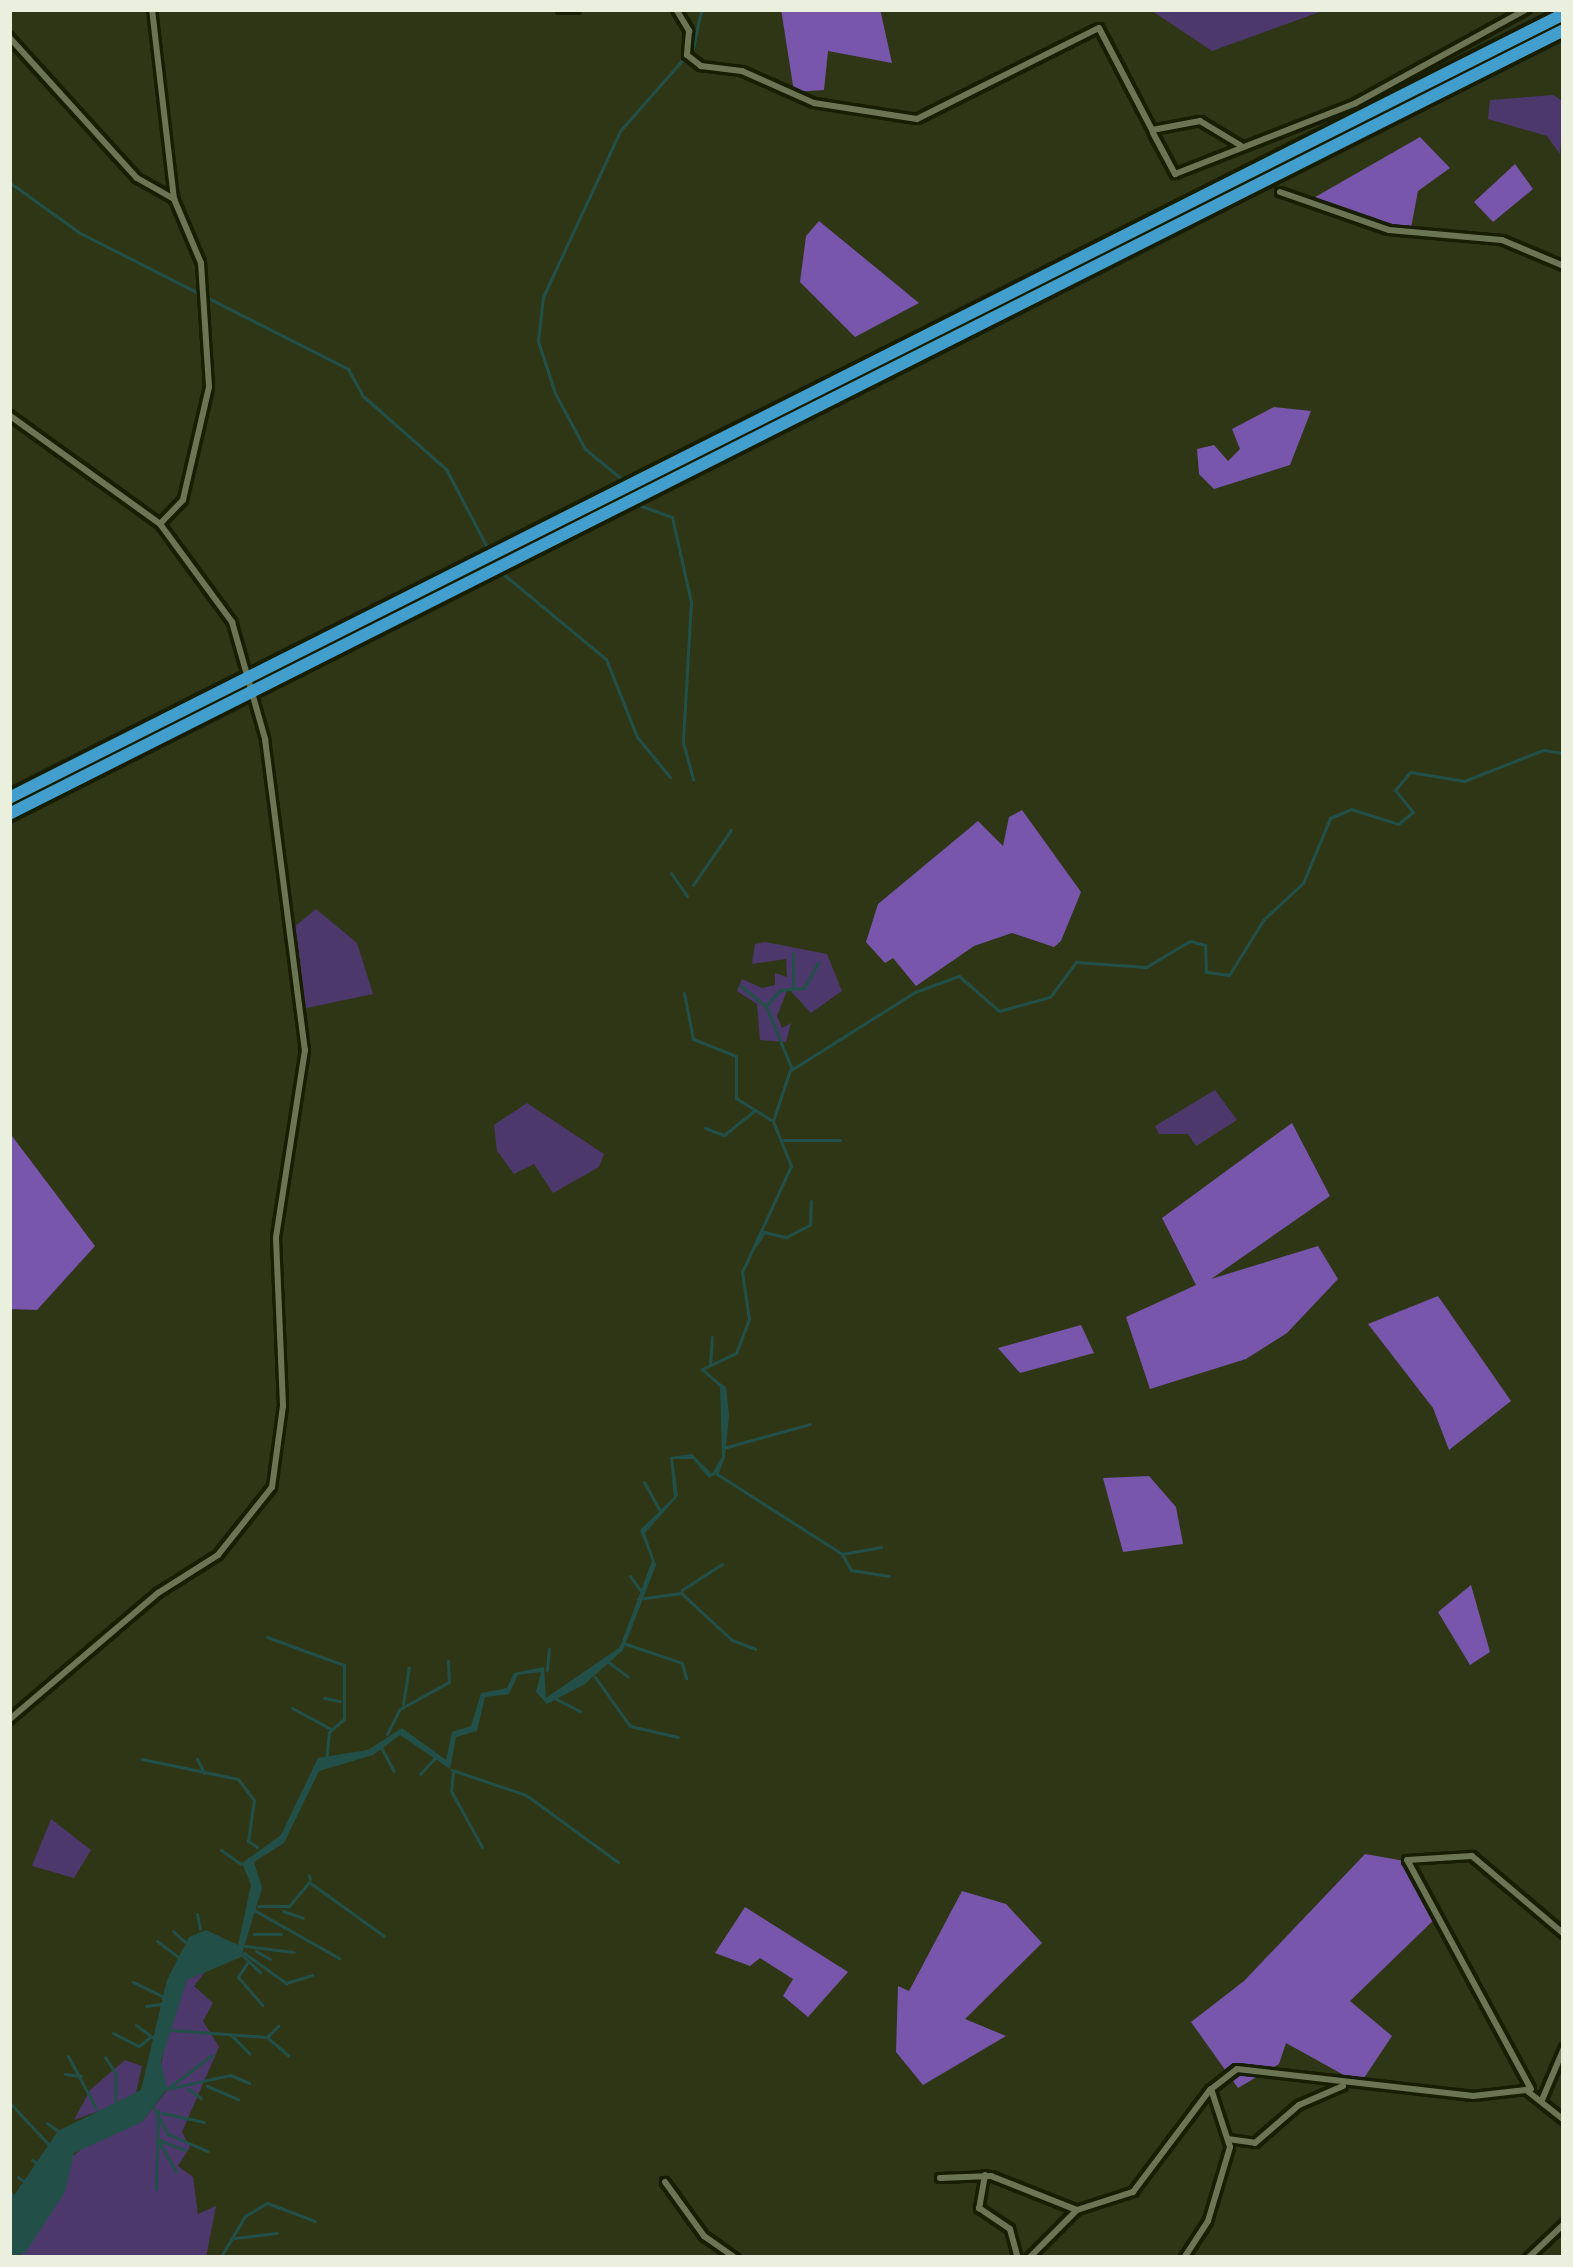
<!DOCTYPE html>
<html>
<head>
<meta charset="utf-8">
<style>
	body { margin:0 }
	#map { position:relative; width:1573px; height:2267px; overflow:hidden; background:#2f3616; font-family:"Source Sans 3",sans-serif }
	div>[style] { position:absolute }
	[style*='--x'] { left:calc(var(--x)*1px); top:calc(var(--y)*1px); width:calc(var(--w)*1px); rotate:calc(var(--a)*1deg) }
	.green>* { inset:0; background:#4c386b }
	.forest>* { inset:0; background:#7756ab }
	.water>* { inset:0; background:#225048 }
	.stream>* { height:3px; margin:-1.5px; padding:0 1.5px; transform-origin:1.5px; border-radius:1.5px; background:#225048 }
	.roads { filter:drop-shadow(3px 0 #171d00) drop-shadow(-3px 0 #171d00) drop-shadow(0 3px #171d00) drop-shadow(0 -3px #171d00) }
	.minor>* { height:6px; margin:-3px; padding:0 3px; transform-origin:3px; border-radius:3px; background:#6c7553 }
	.trunk>* { height:12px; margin:-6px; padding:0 6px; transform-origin:6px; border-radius:6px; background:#429ecc }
	span { translate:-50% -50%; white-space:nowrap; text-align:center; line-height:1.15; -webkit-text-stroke:9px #252c0c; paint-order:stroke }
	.frame { position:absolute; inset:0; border:12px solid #eaf0dd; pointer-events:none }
</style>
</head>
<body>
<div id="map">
	<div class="green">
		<div style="clip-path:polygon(1149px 9px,1328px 9px,1212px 51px)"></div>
		<div style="clip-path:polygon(1553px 95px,1564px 102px,1560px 154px,1547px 136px,1488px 119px,1490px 100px)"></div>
		<div style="clip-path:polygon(316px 909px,357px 943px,373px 994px,302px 1009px,294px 927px)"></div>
		<div style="clip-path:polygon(765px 942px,827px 954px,842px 991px,811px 1013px,788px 988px,777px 1016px,782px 1028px,791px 1023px,786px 1042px,760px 1040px,757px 1004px,737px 991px,742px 979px,762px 988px,775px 985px,775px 973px,787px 977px,786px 959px,752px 964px,755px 944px)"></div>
		<div style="clip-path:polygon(1215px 1090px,1237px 1120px,1196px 1146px,1188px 1134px,1159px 1134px,1155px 1126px)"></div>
		<div style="clip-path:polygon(527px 1103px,604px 1154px,599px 1167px,553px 1193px,534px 1164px,514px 1174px,497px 1151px,494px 1125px)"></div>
		<div style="clip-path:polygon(51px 1819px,91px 1850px,74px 1878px,32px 1866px)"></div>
		<div style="clip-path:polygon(208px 1968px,194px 1986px,213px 2003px,203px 2021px,219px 2047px,182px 2132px,190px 2147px,178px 2166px,193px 2177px,198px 2214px,216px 2206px,206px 2258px,18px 2258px,54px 2207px,66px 2162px,99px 2134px,142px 2122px,167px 2090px,160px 2070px,170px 2020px,187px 1980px)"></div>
		<div style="clip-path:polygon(125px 2060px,142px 2066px,135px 2098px,74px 2120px,90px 2090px)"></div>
	</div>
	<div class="forest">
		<div style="clip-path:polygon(781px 9px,880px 9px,892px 63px,828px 51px,824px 90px,794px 92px)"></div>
		<div style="clip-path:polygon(1420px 137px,1450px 168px,1418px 191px,1410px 233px,1310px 200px)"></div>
		<div style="clip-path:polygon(1515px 164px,1533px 189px,1493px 222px,1474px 202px)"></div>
		<div style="clip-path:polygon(819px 221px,919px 303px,855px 337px,800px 282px,806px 236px)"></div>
		<div style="clip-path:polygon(1274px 407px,1311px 411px,1290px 465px,1214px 489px,1199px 474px,1197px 449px,1214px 445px,1228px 461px,1240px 449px,1232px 429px)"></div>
		<div style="clip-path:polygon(1022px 810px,1081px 892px,1061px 941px,1054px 947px,1012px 933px,974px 946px,916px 986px,893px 958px,885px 963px,866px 942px,878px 904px,978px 821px,1003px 846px,1009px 817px)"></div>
		<div style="clip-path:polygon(1292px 1123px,1330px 1196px,1211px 1279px,1318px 1246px,1338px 1279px,1287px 1333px,1246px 1359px,1150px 1389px,1126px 1317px,1196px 1285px,1162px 1218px)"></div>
		<div style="clip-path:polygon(9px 1132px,95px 1246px,37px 1310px,9px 1309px)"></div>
		<div style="clip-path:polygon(1438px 1296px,1511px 1401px,1449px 1450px,1433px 1408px,1368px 1324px)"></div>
		<div style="clip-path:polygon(1081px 1325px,1094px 1353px,1020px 1373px,998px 1348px)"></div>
		<div style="clip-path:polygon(1149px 1476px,1176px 1507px,1183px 1544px,1123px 1552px,1103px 1478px)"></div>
		<div style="clip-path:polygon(1471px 1585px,1490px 1652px,1470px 1665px,1438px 1612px)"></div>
		<div style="clip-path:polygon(1365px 1854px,1405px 1861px,1441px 1913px,1350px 2001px,1392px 2036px,1360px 2084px,1286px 2043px,1279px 2064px,1238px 2088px,1191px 2022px,1244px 1981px)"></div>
		<div style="clip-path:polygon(962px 1891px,1006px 1904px,1042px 1943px,965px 2019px,1006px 2036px,923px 2085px,896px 2052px,898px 1986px,909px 1991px)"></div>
		<div style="clip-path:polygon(745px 1907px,848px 1972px,808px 2017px,783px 1996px,793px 1979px,760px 1958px,750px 1966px,715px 1953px)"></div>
	</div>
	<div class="water">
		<div style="clip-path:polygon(720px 1383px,726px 1387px,729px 1415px,725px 1457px,719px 1473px,709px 1478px,693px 1459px,673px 1459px,678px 1496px,645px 1533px,656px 1565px,623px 1650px,585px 1684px,547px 1704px,536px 1692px,541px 1672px,518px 1675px,509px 1694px,485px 1697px,477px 1731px,456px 1737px,450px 1769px,400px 1735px,373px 1755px,319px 1771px,284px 1843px,254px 1862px,262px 1888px,241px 1957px,187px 1980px,161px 2061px,167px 2089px,142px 2122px,74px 2153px,65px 2192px,26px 2252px,9px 2258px,9px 2203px,58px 2131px,141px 2090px,167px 1980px,189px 1937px,206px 1930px,238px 1945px,251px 1885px,242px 1863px,281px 1835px,318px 1758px,368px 1750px,402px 1728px,446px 1760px,452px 1732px,471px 1726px,481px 1693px,507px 1688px,514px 1673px,544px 1667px,546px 1698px,620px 1647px,652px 1561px,640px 1530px,674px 1497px,670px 1457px,692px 1454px,712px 1474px,722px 1457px)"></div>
	</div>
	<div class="stream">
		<div style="--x:9;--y:182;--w:87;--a:35.7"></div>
		<div style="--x:80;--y:233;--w:301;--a:26.9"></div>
		<div style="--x:348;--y:369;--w:31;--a:61"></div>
		<div style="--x:363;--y:396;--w:111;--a:41.3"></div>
		<div style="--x:446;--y:469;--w:90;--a:62.3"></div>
		<div style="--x:623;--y:480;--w:49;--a:-140.8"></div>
		<div style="--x:585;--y:449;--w:64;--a:-118.2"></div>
		<div style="--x:555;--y:393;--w:55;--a:-108.1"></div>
		<div style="--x:538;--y:341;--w:44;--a:-83.5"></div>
		<div style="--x:543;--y:297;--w:183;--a:-65.1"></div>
		<div style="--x:620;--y:131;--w:111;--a:-48.7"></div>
		<div style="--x:693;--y:48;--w:40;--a:-78"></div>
		<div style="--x:636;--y:504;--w:38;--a:20"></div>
		<div style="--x:672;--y:517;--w:87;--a:77.4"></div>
		<div style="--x:691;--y:602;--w:140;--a:93.3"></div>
		<div style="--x:683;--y:742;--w:39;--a:75"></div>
		<div style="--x:502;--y:573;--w:135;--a:39.6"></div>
		<div style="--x:606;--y:659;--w:84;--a:68.3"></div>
		<div style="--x:637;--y:737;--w:52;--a:50.5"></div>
		<div style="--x:671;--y:873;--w:28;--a:55"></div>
		<div style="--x:693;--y:885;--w:67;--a:-55.4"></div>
		<div style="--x:793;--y:953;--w:35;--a:90"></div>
		<div style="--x:741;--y:986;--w:32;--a:39"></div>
		<div style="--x:684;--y:993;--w:47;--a:78.9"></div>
		<div style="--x:693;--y:1039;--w:46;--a:21.6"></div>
		<div style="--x:736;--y:1056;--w:42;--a:90"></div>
		<div style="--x:736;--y:1098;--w:41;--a:32.2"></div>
		<div style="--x:791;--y:1070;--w:146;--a:-32.2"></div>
		<div style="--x:915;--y:992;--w:47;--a:-20"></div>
		<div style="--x:959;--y:976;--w:53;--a:41.2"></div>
		<div style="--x:999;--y:1011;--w:53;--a:-15.4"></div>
		<div style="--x:1050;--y:997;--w:44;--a:-53.4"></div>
		<div style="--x:1076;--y:962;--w:70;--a:4.1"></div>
		<div style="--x:1146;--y:967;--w:51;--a:-30.6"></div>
		<div style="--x:1190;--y:941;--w:16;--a:15"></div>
		<div style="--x:1205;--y:945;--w:27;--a:88"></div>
		<div style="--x:1206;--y:972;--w:23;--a:7"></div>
		<div style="--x:1229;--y:975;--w:66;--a:-58"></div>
		<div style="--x:1264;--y:919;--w:53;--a:-42.7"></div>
		<div style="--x:1303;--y:883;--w:70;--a:-67.4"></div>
		<div style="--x:1330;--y:818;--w:23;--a:-23"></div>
		<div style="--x:1351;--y:809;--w:49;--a:17.7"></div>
		<div style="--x:1398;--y:824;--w:19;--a:-39"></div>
		<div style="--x:1413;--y:812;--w:28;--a:-129"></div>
		<div style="--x:1395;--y:790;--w:23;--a:-50"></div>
		<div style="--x:1410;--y:772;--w:55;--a:9.5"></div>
		<div style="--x:1464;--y:781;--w:85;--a:-21.4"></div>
		<div style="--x:1543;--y:750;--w:21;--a:8"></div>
		<div style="--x:705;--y:1128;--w:20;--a:20"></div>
		<div style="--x:724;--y:1135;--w:38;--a:-39"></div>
		<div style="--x:783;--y:1140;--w:57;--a:0"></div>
		<div style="--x:753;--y:1249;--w:20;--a:-57"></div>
		<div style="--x:764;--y:1232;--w:23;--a:13"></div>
		<div style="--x:786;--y:1237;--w:27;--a:-27"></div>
		<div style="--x:810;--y:1225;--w:24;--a:-88"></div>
		<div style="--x:710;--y:1365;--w:28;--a:-86"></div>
		<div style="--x:721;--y:1386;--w:25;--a:-138"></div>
		<div style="--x:702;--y:1369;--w:38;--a:-25"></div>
		<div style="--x:736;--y:1353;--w:36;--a:-69"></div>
		<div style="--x:749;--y:1319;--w:48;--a:-98.5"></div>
		<div style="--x:742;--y:1272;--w:117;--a:-65.2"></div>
		<div style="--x:791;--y:1166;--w:48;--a:-111.8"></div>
		<div style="--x:773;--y:1121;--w:57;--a:-71.6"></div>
		<div style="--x:791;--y:1067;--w:66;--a:-112.3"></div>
		<div style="--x:766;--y:1006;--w:21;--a:-49"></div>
		<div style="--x:780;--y:990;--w:24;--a:-5"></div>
		<div style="--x:804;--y:988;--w:29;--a:-61"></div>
		<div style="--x:723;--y:1448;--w:90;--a:-15.4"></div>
		<div style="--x:717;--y:1474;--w:148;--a:32.6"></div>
		<div style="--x:842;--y:1554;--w:40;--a:-10"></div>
		<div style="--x:644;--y:1482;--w:31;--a:61"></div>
		<div style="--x:842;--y:1554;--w:18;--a:61"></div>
		<div style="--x:851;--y:1570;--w:38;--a:9"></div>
		<div style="--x:630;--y:1576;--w:19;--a:54"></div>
		<div style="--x:682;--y:1590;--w:48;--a:-33"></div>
		<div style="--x:638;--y:1599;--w:43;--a:-7.9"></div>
		<div style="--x:681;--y:1593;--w:69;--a:42.7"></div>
		<div style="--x:732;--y:1640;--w:25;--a:21"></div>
		<div style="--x:267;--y:1637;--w:82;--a:20"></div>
		<div style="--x:344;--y:1665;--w:54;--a:90"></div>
		<div style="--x:344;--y:1719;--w:20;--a:139"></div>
		<div style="--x:329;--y:1732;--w:27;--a:96"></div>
		<div style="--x:623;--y:1643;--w:62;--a:18.7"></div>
		<div style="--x:682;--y:1663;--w:16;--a:75"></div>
		<div style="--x:607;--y:1661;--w:26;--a:37"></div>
		<div style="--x:547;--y:1670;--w:21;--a:-85"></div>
		<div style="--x:595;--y:1677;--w:60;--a:54.5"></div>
		<div style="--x:630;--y:1726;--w:49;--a:12.9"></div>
		<div style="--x:324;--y:1698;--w:16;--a:11"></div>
		<div style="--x:556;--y:1699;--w:27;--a:27"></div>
		<div style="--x:403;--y:1704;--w:37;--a:-81"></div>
		<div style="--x:292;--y:1708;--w:44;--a:28.3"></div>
		<div style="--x:387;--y:1734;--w:28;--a:-63"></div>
		<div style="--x:400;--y:1709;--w:56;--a:-28.9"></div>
		<div style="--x:449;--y:1682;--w:21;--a:-93"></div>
		<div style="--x:381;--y:1747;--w:27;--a:62"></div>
		<div style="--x:142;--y:1759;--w:98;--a:11.8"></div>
		<div style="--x:238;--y:1779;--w:26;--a:53"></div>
		<div style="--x:254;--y:1800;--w:41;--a:98.3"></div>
		<div style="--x:248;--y:1841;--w:11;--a:34"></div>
		<div style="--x:197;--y:1759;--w:16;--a:63"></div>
		<div style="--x:452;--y:1770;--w:78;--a:18.7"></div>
		<div style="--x:526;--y:1795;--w:114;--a:36.1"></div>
		<div style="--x:453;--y:1773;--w:18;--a:96"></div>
		<div style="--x:451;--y:1791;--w:64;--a:61"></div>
		<div style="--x:420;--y:1774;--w:22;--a:-47"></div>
		<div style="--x:221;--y:1850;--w:24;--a:35"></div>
		<div style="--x:309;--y:1875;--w:4;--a:76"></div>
		<div style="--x:258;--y:1906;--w:31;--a:0"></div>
		<div style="--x:289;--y:1906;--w:31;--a:-50"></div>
		<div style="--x:309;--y:1882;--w:92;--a:35.8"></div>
		<div style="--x:254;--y:1910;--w:98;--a:29.5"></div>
		<div style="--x:283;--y:1911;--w:21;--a:19"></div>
		<div style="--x:197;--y:1914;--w:15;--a:79"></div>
		<div style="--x:173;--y:1931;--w:16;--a:43"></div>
		<div style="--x:254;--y:1934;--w:27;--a:0"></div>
		<div style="--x:157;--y:1941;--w:26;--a:37"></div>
		<div style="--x:245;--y:1946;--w:49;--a:7"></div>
		<div style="--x:256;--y:1951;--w:16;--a:30"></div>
		<div style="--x:240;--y:1953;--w:28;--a:44"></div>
		<div style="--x:244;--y:1953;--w:52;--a:35.5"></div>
		<div style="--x:286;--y:1983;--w:27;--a:-17"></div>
		<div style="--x:247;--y:1963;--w:17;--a:123"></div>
		<div style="--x:238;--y:1977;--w:37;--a:49"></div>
		<div style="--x:133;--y:1982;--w:37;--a:26"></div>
		<div style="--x:146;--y:2006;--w:15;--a:-8"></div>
		<div style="--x:136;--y:2025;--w:26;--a:37"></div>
		<div style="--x:172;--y:2030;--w:95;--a:4.2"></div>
		<div style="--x:267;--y:2037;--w:28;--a:41"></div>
		<div style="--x:113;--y:2033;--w:29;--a:27"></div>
		<div style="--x:139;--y:2046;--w:14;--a:-39"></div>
		<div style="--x:230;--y:2034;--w:27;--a:45"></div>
		<div style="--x:267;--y:2037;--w:16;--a:-45"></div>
		<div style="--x:68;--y:2056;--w:59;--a:61.7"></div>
		<div style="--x:105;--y:2057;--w:20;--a:57"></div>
		<div style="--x:116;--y:2074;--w:26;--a:92"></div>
		<div style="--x:65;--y:2074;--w:16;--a:7"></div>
		<div style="--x:207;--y:2086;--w:34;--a:23"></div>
		<div style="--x:171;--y:2088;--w:60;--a:-12.4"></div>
		<div style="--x:230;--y:2075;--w:21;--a:23"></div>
		<div style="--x:167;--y:2089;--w:56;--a:-37.1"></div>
		<div style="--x:188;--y:2089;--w:16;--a:35"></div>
		<div style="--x:9;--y:2102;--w:59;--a:47.1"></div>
		<div style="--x:154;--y:2108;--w:30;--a:62"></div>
		<div style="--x:168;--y:2134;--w:43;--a:23.6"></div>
		<div style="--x:162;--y:2113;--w:43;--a:12.1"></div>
		<div style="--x:47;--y:2123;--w:14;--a:36"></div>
		<div style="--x:159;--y:2140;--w:28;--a:21"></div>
		<div style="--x:159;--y:2142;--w:34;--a:60"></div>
		<div style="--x:32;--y:2160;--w:6;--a:31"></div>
		<div style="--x:18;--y:2177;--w:9;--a:36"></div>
		<div style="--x:156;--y:2189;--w:78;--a:-88.5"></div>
		<div style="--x:9;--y:2190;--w:8;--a:60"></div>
		<div style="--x:235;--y:2238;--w:42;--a:-6.8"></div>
		<div style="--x:220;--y:2258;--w:49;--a:-59.2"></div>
		<div style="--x:245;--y:2216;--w:26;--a:-31"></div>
		<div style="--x:267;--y:2203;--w:51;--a:20.6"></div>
		<div style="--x:220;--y:2258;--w:38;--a:0"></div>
	</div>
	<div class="roads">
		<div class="minor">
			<div style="--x:152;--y:9;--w:191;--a:83.4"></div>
			<div style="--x:561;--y:9;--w:15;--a:0"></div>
			<div style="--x:676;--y:9;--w:26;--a:59"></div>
			<div style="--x:689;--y:31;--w:24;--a:95"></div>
			<div style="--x:687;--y:55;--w:18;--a:38"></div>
			<div style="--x:701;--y:66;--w:41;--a:7"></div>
			<div style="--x:742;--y:71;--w:79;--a:24"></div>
			<div style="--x:814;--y:103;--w:104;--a:8.8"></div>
			<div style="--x:917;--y:119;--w:203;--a:-26.6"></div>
			<div style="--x:1099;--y:28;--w:115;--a:62.5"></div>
			<div style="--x:1152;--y:130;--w:49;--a:-10.6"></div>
			<div style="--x:1200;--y:121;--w:47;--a:31"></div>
			<div style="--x:9;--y:37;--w:190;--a:47.8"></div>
			<div style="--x:137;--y:178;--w:43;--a:29.6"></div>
			<div style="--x:174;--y:199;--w:69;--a:67.1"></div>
			<div style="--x:201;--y:263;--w:124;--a:86.3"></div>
			<div style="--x:209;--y:387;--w:116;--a:103"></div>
			<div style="--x:183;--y:500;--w:33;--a:134"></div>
			<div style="--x:1153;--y:133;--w:47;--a:61.8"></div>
			<div style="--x:1175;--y:174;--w:194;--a:-21.4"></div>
			<div style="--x:1356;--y:103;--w:195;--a:-28.8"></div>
			<div style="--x:1280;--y:192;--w:115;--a:19.2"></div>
			<div style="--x:1389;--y:230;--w:113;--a:5.1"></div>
			<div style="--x:1502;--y:240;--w:67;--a:22.8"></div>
			<div style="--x:9;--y:415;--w:186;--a:35.8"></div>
			<div style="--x:160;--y:524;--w:122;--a:53.7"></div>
			<div style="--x:232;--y:622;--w:122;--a:74.2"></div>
			<div style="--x:265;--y:739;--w:314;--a:82.7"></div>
			<div style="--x:305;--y:1050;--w:190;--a:98.8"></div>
			<div style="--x:276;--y:1238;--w:168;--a:87.6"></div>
			<div style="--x:283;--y:1406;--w:82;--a:97.7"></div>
			<div style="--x:272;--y:1487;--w:87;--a:128.5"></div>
			<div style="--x:218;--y:1555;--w:71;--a:147.7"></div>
			<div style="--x:158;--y:1593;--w:196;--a:139.6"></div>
			<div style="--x:1531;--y:2089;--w:260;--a:-118.4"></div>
			<div style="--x:1407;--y:1860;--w:65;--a:-3.5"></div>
			<div style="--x:1472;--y:1856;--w:121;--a:40.3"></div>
			<div style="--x:1542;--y:2100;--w:56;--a:-67.1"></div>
			<div style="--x:1228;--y:2139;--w:27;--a:8"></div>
			<div style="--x:1255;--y:2143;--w:58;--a:-40.8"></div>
			<div style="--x:1299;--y:2105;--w:48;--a:-23.4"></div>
			<div style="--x:985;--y:2175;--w:34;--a:100"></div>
			<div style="--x:979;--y:2208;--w:37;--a:34"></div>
			<div style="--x:1010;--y:2229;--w:30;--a:75"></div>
			<div style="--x:940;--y:2178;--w:51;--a:-2.2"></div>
			<div style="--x:991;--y:2176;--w:92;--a:21.6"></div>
			<div style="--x:665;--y:2182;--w:67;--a:54.2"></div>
			<div style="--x:704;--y:2236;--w:39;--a:35"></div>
			<div style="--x:1029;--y:2258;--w:68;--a:-45"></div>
			<div style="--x:1077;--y:2210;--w:59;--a:-17.8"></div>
			<div style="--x:1133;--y:2192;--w:128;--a:-53"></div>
			<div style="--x:1210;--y:2090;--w:34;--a:-38"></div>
			<div style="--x:1237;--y:2069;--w:238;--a:6.5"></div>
			<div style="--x:1473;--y:2096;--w:53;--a:-6.5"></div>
			<div style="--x:1526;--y:2090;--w:48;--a:38.3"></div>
			<div style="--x:1184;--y:2258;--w:44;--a:-57"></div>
			<div style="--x:1208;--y:2221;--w:77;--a:-73.4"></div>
			<div style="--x:1230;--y:2147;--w:61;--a:-108.1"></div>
			<div style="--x:1528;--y:2258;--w:50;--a:-43.4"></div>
		</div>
		<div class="trunk">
			<div style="--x:9;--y:798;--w:1741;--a:-26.76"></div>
			<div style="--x:9;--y:814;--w:1741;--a:-26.76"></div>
		</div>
	</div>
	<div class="frame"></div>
</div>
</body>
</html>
